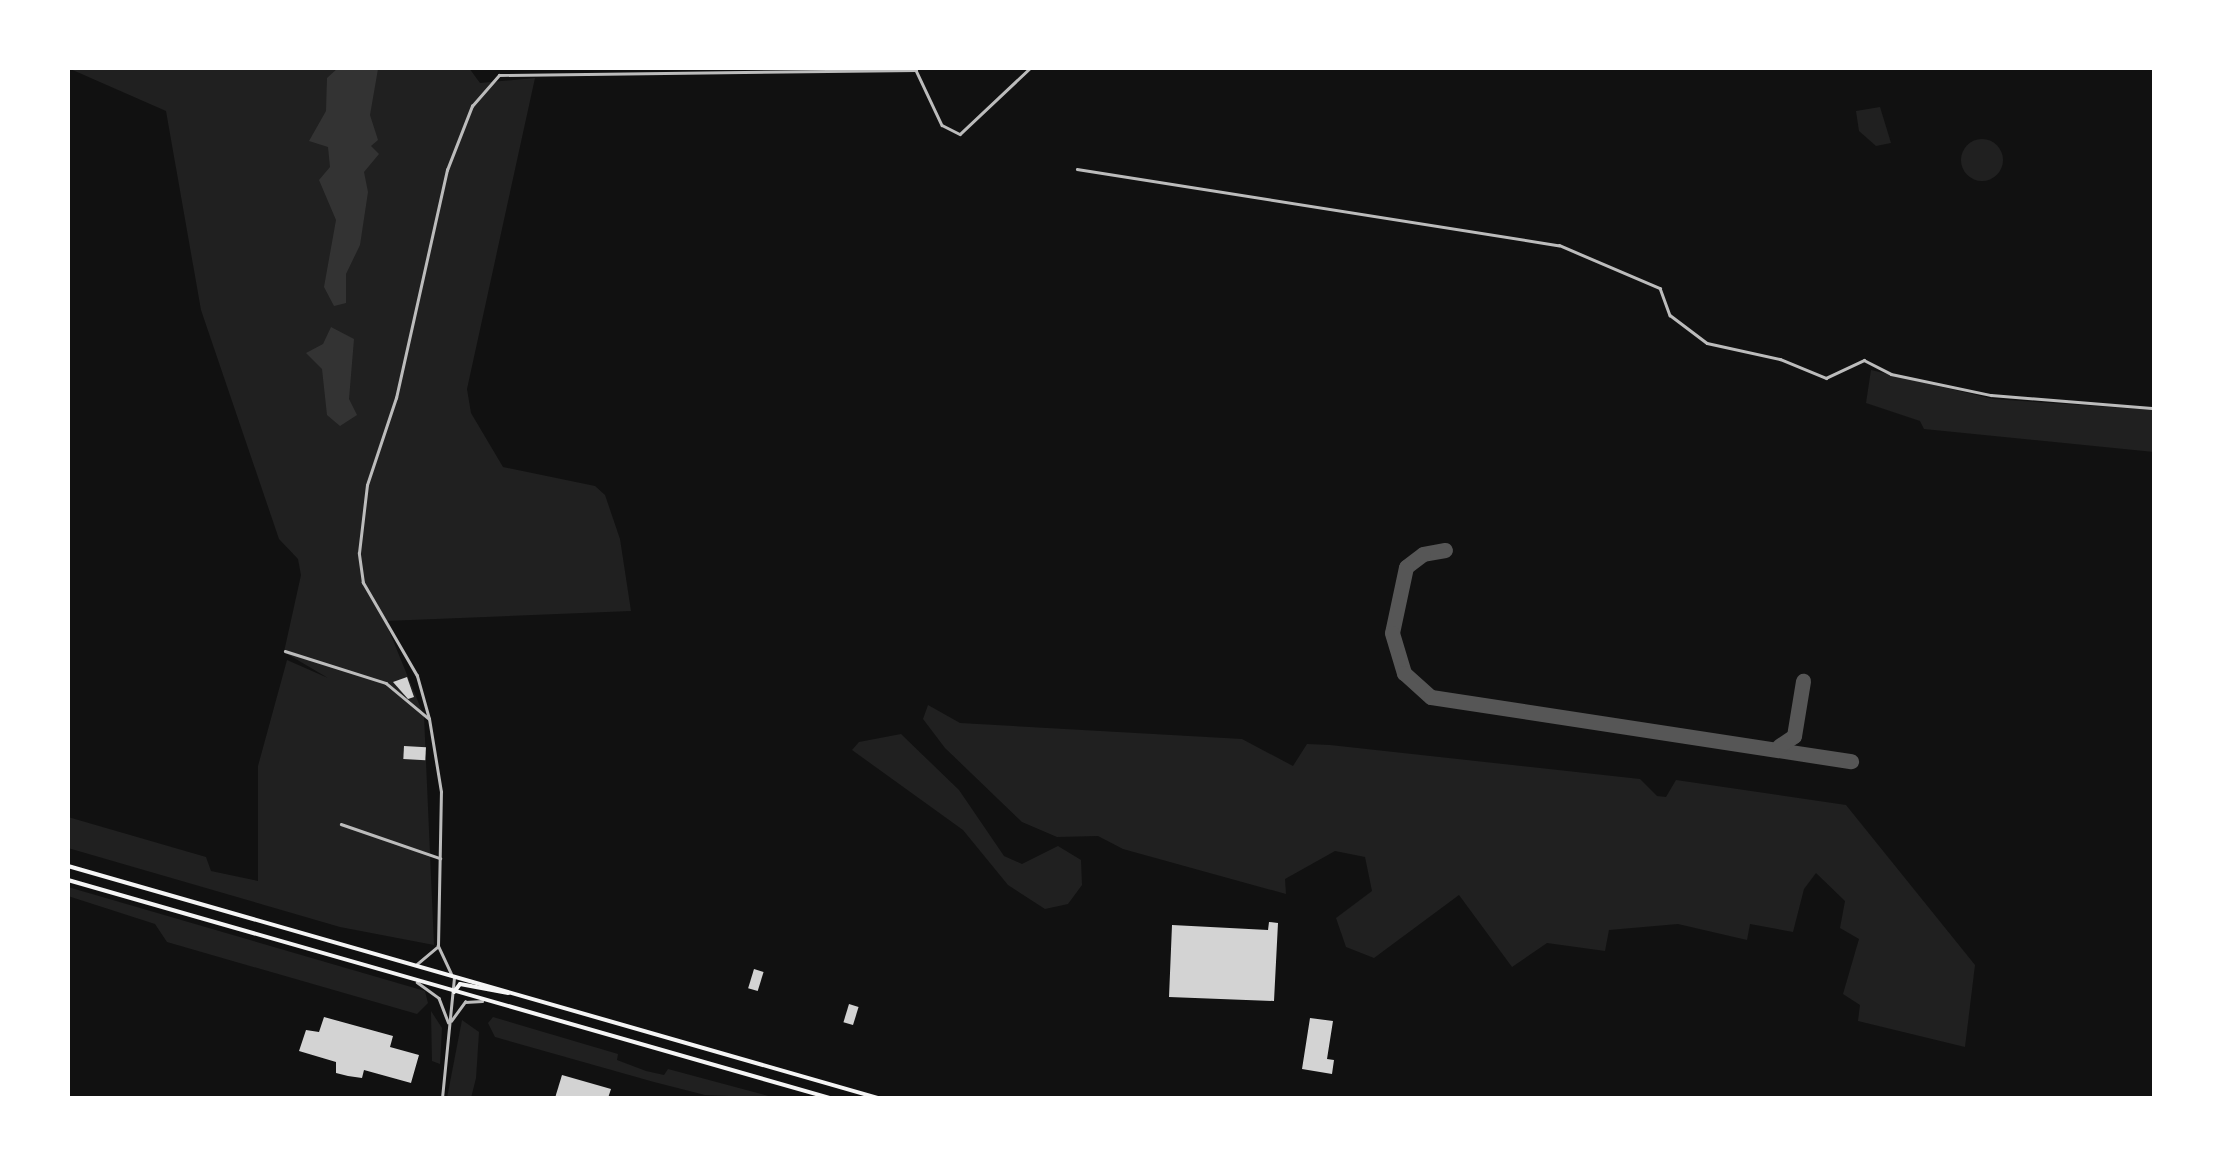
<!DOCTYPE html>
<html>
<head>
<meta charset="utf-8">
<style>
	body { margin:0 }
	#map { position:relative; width:2222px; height:1166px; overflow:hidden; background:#111; font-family:"Exo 2",sans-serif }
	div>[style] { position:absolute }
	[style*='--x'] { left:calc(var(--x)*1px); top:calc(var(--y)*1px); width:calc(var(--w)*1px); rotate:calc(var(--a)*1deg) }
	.green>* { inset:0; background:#202020 }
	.round { border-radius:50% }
	.water>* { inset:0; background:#333 }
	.taxiway>* { height:15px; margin:-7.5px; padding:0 7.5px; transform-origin:7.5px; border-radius:7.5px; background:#565656 }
	.building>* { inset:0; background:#d3d3d3; transform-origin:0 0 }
	.minor>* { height:2.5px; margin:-1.25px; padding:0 1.25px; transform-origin:1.25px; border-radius:1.25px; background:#bcbcbc }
	.tertiary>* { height:2.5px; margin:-1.25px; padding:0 1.25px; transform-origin:1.25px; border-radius:1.25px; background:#bcbcbc }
	.primary>* { height:4px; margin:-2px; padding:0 2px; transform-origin:2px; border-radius:2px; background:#f5f5f5 }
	span { translate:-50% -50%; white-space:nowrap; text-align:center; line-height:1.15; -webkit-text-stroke:10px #fff; paint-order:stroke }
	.frame { position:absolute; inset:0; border:70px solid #fff; pointer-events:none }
</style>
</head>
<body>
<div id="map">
	<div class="green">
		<div style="clip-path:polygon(68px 68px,469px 68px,480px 83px,535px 78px,467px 389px,471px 413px,503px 467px,595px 486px,605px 495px,620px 539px,631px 611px,385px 621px,424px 716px,434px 945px,340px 927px,68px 848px,68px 817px,206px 857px,211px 871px,258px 881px,258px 766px,287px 660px,328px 678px,284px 652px,301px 575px,298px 559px,279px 539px,201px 310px,166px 111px)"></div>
		<div style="clip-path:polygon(1880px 107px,1891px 143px,1876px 146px,1859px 131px,1856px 111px)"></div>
		<div class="round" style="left:1961px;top:139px;width:42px;height:42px"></div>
		<div style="clip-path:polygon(1871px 370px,1993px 399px,2154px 410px,2154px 452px,1924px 429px,1920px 421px,1866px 403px)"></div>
		<div style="clip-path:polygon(928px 705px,960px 723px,1242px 739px,1293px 766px,1307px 744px,1330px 745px,1640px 779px,1657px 796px,1666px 797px,1676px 780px,1846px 805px,1975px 965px,1965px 1047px,1858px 1021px,1860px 1005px,1843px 994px,1859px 939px,1840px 928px,1845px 901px,1816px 873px,1804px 889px,1793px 932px,1750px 924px,1747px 940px,1678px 924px,1609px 930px,1605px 951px,1547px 943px,1512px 967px,1459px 895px,1374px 958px,1346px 947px,1336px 918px,1372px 891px,1365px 857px,1335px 851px,1285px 879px,1286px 894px,1123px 849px,1098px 836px,1057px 837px,1022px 822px,945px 748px,923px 719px)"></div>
		<div style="clip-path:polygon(901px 734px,959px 790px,1004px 856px,1022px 864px,1058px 846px,1081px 860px,1082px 885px,1068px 904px,1045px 909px,1008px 885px,963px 830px,852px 750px,859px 742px)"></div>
		<div style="clip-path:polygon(68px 887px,425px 991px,428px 1003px,417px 1014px,167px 942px,155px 924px,68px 896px)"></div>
		<div style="clip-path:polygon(431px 1011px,442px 1028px,440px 1064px,432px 1061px)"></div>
		<div style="clip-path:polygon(493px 1017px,618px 1054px,617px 1060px,646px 1071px,664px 1075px,668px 1069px,776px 1098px,705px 1095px,654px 1082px,495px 1037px,488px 1023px)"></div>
		<div style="clip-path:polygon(462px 1020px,479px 1032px,476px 1078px,471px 1098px,447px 1098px)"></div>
	</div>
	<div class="water">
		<div style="clip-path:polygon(338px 68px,378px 69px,370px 115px,378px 140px,371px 146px,379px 154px,364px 172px,368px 192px,360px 245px,346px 274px,346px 303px,334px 306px,324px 287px,336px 220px,319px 180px,330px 167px,328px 147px,309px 141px,326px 111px,327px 78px)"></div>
		<div style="clip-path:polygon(331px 327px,354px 339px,349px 399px,357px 415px,340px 426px,327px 415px,322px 369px,306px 353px,323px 344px)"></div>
	</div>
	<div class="taxiway">
		<div style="--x:1445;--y:550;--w:22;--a:170"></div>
		<div style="--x:1423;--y:554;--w:21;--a:143"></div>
		<div style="--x:1406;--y:567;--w:67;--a:102"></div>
		<div style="--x:1392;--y:633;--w:42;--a:73.3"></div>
		<div style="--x:1404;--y:673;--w:36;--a:42"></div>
		<div style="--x:1431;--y:697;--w:425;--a:8.7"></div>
		<div style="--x:1779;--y:746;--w:18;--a:-34"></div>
		<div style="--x:1794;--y:736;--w:56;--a:-80.7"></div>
	</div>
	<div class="building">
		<div style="clip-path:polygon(407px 677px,414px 697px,408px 699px,393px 682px)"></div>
		<div style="left:404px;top:746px;width:22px;height:13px;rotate:3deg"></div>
		<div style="clip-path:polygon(1269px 922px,1278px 923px,1274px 1001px,1169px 997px,1172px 925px,1268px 930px)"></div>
		<div style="left:754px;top:969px;width:10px;height:20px;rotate:17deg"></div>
		<div style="left:849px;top:1004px;width:10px;height:19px;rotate:17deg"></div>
		<div style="clip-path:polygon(324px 1017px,393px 1036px,390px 1047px,419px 1055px,411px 1083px,364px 1070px,362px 1078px,348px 1076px,336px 1073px,336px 1062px,299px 1051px,306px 1030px,319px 1032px)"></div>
		<div style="clip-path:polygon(1310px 1018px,1333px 1021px,1327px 1059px,1334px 1060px,1332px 1074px,1302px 1069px)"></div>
		<div style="clip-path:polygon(562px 1075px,611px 1089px,608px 1098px,555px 1098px)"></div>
	</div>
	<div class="minor">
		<div style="--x:915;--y:68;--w:63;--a:64.7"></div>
		<div style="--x:942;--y:125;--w:20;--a:27"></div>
		<div style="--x:960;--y:134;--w:96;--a:-43.3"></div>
		<div style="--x:1077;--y:169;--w:488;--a:9"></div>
		<div style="--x:1559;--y:245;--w:110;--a:23.1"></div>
		<div style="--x:1660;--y:288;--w:29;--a:70"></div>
		<div style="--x:1670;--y:315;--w:46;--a:37.1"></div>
		<div style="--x:1707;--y:343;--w:75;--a:12.4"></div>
		<div style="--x:1780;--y:359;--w:50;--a:22.4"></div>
		<div style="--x:1826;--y:378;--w:42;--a:-25.3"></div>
		<div style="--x:1864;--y:360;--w:30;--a:27"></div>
		<div style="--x:1891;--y:374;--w:102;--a:11.9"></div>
		<div style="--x:1991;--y:395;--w:164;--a:4.6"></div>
		<div style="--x:285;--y:651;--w:106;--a:17.6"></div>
		<div style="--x:386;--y:683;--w:55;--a:39.8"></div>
		<div style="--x:341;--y:824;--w:105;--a:19"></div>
		<div style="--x:417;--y:964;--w:26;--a:-40"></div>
		<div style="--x:451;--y:974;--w:31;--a:-115"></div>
		<div style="--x:438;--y:946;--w:154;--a:-88.9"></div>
		<div style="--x:441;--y:792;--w:74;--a:-99.3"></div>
		<div style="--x:429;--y:719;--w:45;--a:-105.6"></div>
		<div style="--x:417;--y:676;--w:108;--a:-120.1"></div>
		<div style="--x:363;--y:583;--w:30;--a:-98"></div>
		<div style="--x:359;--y:553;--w:68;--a:-83.3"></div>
		<div style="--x:367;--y:485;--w:92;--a:-71.6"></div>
		<div style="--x:396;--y:398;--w:234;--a:-77.4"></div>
		<div style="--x:447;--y:170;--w:69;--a:-68.7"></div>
		<div style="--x:472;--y:106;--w:41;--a:-48.9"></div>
		<div style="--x:499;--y:75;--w:417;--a:-0.7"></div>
	</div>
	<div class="tertiary">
		<div style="--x:417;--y:982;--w:27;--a:36"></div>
		<div style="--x:439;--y:998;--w:26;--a:69"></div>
		<div style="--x:451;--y:1021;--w:24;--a:-54"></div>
		<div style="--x:465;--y:1002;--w:17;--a:-3"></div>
		<div style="--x:442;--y:1098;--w:122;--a:-84.3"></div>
	</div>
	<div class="primary">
		<div style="--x:68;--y:866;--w:843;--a:15.98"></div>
		<div style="--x:68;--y:880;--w:793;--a:15.97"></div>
		<div style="--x:454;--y:992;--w:10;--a:-53"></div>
		<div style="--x:460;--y:984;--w:49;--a:10.6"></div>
	</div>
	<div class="frame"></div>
</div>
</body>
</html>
